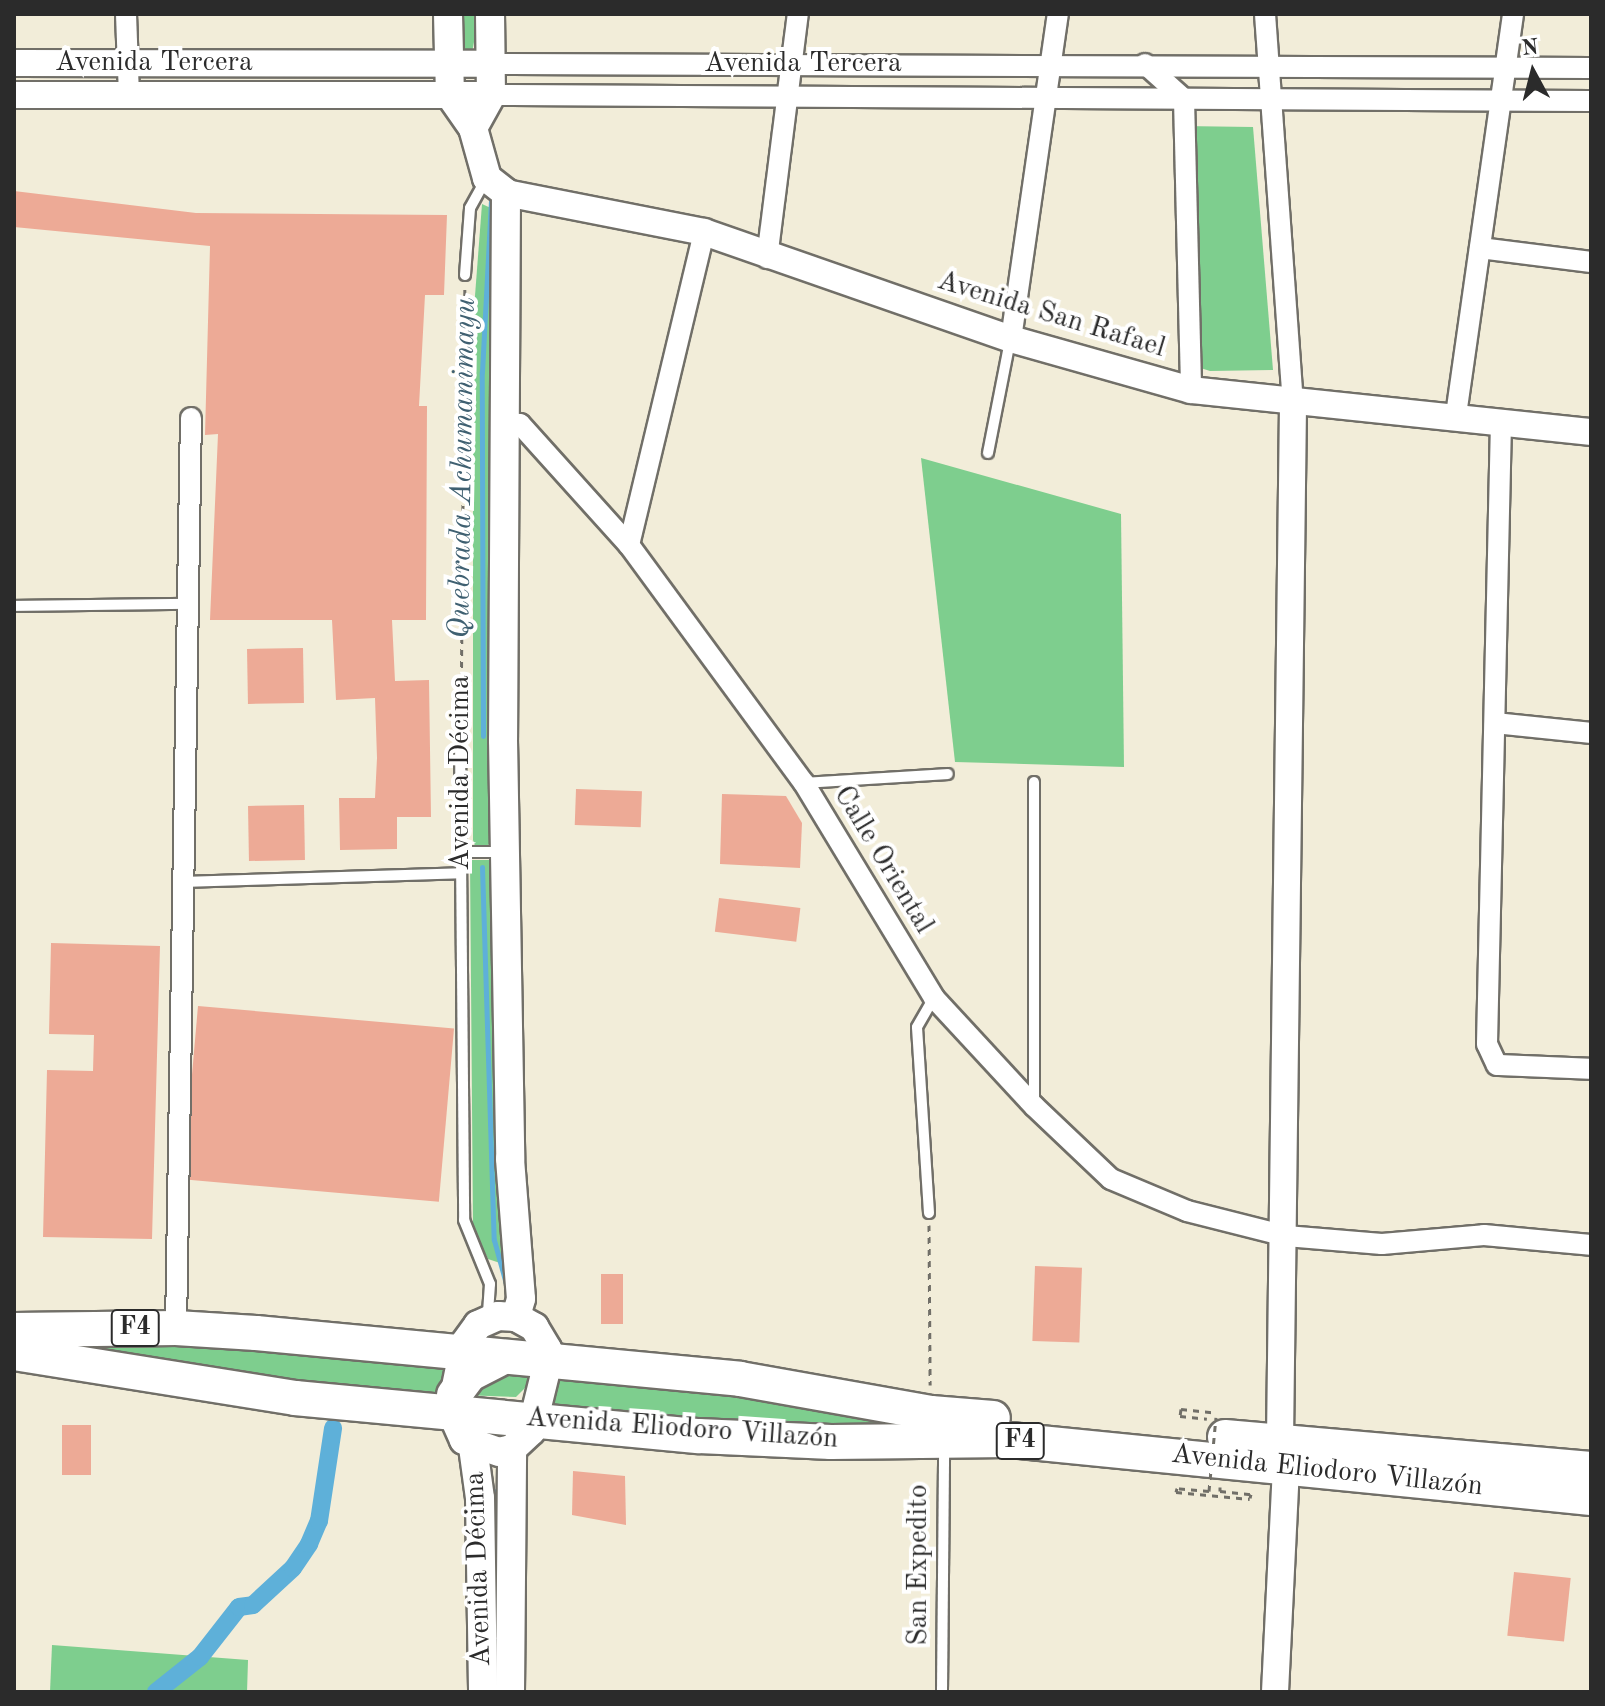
<!DOCTYPE html>
<html>
<head>
<meta charset="utf-8">
<style>
	body { margin:0 }
	#map { position:relative; width:1605px; height:1706px; overflow:hidden; background:#f2edd9; font-family:"Old Standard TT",serif }
	div>[style] { position:absolute }
	[style*='--x'] { left:calc(var(--x)*1px); top:calc(var(--y)*1px); width:calc(var(--w)*1px); rotate:calc(var(--a)*1deg) }
	.green>* { inset:0; background:#7ece8e }
	.stream>* { height:5px; margin:-2.5px; padding:0 2.5px; transform-origin:2.5px; border-radius:2.5px; background:#5eb0d9 }
	.canal>* { height:18px; margin:-9px; padding:0 9px; transform-origin:9px; border-radius:9px; background:#5eb0d9 }
	.building>* { inset:0; background:#edaa96; transform-origin:0 0 }
	.path>* { height:3px; margin-top:-1.5px; transform-origin:0; background:repeating-linear-gradient(90deg,#716f68 0 6px,transparent 0 12px) }
	.roads { filter:drop-shadow(2px 0 #716f68) drop-shadow(-2px 0 #716f68) drop-shadow(0 2px #716f68) drop-shadow(0 -2px #716f68) }
	.service>* { height:10px; margin:-5px; padding:0 5px; transform-origin:5px; border-radius:5px; background:#fff }
	.minor>* { height:20px; margin:-10px; padding:0 10px; transform-origin:10px; border-radius:10px; background:#fff }
	.tertiary>* { height:26px; margin:-13px; padding:0 13px; transform-origin:13px; border-radius:13px; background:#fff }
	.secondary>* { height:28px; margin:-14px; padding:0 14px; transform-origin:14px; border-radius:14px; background:#fff }
	.trunk>* { height:34px; margin:-17px; padding:0 17px; transform-origin:17px; border-radius:17px; background:#fff }
	.path-bridge>* { height:3px; margin-top:-1.5px; transform-origin:0; background:repeating-linear-gradient(90deg,#716f68 0 6px,transparent 0 12px) }
	span { translate:-50% -50%; white-space:nowrap; text-align:center; line-height:1.15; -webkit-text-stroke:8px #fff; paint-order:stroke }
	.shield-label span { padding:2px 6px; background:#fff; border:2px solid; border-radius:6px; -webkit-text-stroke-width:0 }
	.shield-label { font-size:26px; color:#2b2b2b; font-weight:700 }
	.street-label { font-size:28px; color:#2b2b2b }
	.water-label { font-size:30px; color:#3f6071; font-style:italic }
	.frame { position:absolute; inset:0; border:16px solid #2b2b2b; pointer-events:none }
	.north { position:absolute; left:1493px; top:32px; width:80px; height:80px; -webkit-text-stroke:6px #fff; paint-order:stroke; rotate:353deg; font-size:22px; font-weight:700; line-height:32px; text-align:center; color:#2b2b2b }
	.north::after { content:''; display:block; margin:auto; width:28px; height:36px; background:#2b2b2b; clip-path:polygon(50% 0,100% 100%,50% 72%,0 100%) }
</style>
</head>
<body>
<div id="map">
	<div class="green">
		<div style="clip-path:polygon(460px 14px,479px 14px,472px 53px,461px 48px)"></div>
		<div style="clip-path:polygon(1182px 126px,1253px 127px,1273px 370px,1210px 371px,1188px 364px)"></div>
		<div style="clip-path:polygon(482px 204px,493px 209px,491px 843px,486px 846px,475px 846px,473px 840px,473px 322px)"></div>
		<div style="clip-path:polygon(921px 458px,1121px 514px,1124px 767px,955px 762px)"></div>
		<div style="clip-path:polygon(470px 860px,494px 860px,496px 1166px,503px 1264px,488px 1259px,473px 1228px)"></div>
		<div style="clip-path:polygon(118px 1339px,450px 1362px,442px 1395px,345px 1392px,14px 1341px)"></div>
		<div style="clip-path:polygon(497px 1373px,537px 1376px,516px 1397px,462px 1395px)"></div>
		<div style="clip-path:polygon(558px 1378px,640px 1381px,1018px 1430px,879px 1431px,550px 1412px)"></div>
		<div style="clip-path:polygon(52px 1645px,248px 1660px,247px 1692px,50px 1692px)"></div>
	</div>
	<div class="stream">
		<div style="--x:483;--y:736;--w:364;--a:-90.2"></div>
		<div style="--x:482;--y:372;--w:171;--a:-87"></div>
		<div style="--x:482;--y:867;--w:373;--a:88.2"></div>
		<div style="--x:494;--y:1240;--w:46;--a:74.7"></div>
		<div style="--x:494;--y:1491;--w:111;--a:88.5"></div>
	</div>
	<div class="canal">
		<div style="--x:156;--y:1692;--w:56;--a:-38.5"></div>
		<div style="--x:200;--y:1657;--w:63;--a:-52"></div>
		<div style="--x:239;--y:1607;--w:14;--a:-8"></div>
		<div style="--x:253;--y:1605;--w:54;--a:-42.8"></div>
		<div style="--x:293;--y:1568;--w:29;--a:-56"></div>
		<div style="--x:309;--y:1544;--w:25;--a:-67"></div>
		<div style="--x:319;--y:1521;--w:94;--a:-81.4"></div>
	</div>
	<div class="building">
		<div style="clip-path:polygon(14px 191px,196px 213px,447px 215px,444px 295px,425px 295px,419px 406px,427px 406px,426px 620px,392px 620px,395px 681px,429px 680px,431px 817px,397px 817px,397px 849px,340px 850px,339px 798px,375px 798px,377px 758px,375px 698px,336px 700px,332px 620px,210px 620px,218px 434px,205px 435px,210px 246px,14px 227px)"></div>
		<div style="left:303px;top:648px;width:55px;height:56px;rotate:89deg"></div>
		<div style="left:576px;top:789px;width:66px;height:36px;rotate:2deg"></div>
		<div style="clip-path:polygon(722px 794px,786px 796px,802px 823px,800px 868px,720px 864px)"></div>
		<div style="left:304px;top:805px;width:55px;height:56px;rotate:89deg"></div>
		<div style="left:719px;top:898px;width:82px;height:34px;rotate:7deg"></div>
		<div style="clip-path:polygon(51px 943px,160px 946px,152px 1239px,43px 1237px,47px 1070px,93px 1071px,94px 1035px,49px 1034px)"></div>
		<div style="left:198px;top:1006px;width:257px;height:174px;rotate:5deg"></div>
		<div style="left:1035px;top:1266px;width:47px;height:75px;rotate:2deg"></div>
		<div style="left:601px;top:1274px;width:22px;height:50px"></div>
		<div style="left:62px;top:1425px;width:29px;height:50px"></div>
		<div style="clip-path:polygon(573px 1471px,625px 1476px,626px 1525px,572px 1515px)"></div>
		<div style="left:1514px;top:1572px;width:57px;height:64px;rotate:6deg"></div>
	</div>
	<div class="path">
		<div style="--x:461;--y:727;--w:440;--a:-89.5"></div>
		<div style="--x:929;--y:1225;--w:160;--a:89.6"></div>
		<div style="--x:1181;--y:1409;--w:36;--a:6"></div>
		<div style="--x:1181;--y:1409;--w:7;--a:98"></div>
		<div style="--x:1180;--y:1416;--w:27;--a:6"></div>
		<div style="--x:1220;--y:1487;--w:4;--a:90"></div>
		<div style="--x:1220;--y:1491;--w:31;--a:6"></div>
		<div style="--x:1251;--y:1494;--w:4;--a:104"></div>
		<div style="--x:1209;--y:1491;--w:32;--a:-175"></div>
		<div style="--x:1177;--y:1488;--w:4;--a:104"></div>
		<div style="--x:1176;--y:1492;--w:74;--a:5.4"></div>
	</div>
	<div class="roads">
		<div class="service">
			<div style="--x:465;--y:275;--w:67;--a:-85.7"></div>
			<div style="--x:470;--y:208;--w:33;--a:-61"></div>
			<div style="--x:988;--y:453;--w:114;--a:-78.9"></div>
			<div style="--x:14;--y:606;--w:172;--a:-0.7"></div>
			<div style="--x:460;--y:740;--w:480;--a:89.5"></div>
			<div style="--x:464;--y:1220;--w:69;--a:67.9"></div>
			<div style="--x:490;--y:1284;--w:32;--a:94"></div>
			<div style="--x:804;--y:783;--w:144;--a:-3.6"></div>
			<div style="--x:460;--y:852;--w:42;--a:0"></div>
			<div style="--x:182;--y:882;--w:279;--a:-1.8"></div>
			<div style="--x:1034;--y:1104;--w:322;--a:-90"></div>
			<div style="--x:929;--y:1213;--w:186;--a:-93.7"></div>
			<div style="--x:917;--y:1027;--w:34;--a:-60"></div>
			<div style="--x:942;--y:1692;--w:248;--a:-89.5"></div>
		</div>
		<div class="minor">
			<div style="--x:126;--y:14;--w:81;--a:87.9"></div>
			<div style="--x:1265;--y:14;--w:388;--a:85.9"></div>
			<div style="--x:491;--y:64;--w:1100;--a:0.21"></div>
			<div style="--x:1145;--y:64;--w:52;--a:41.9"></div>
			<div style="--x:1184;--y:99;--w:291;--a:88.6"></div>
			<div style="--x:491;--y:95;--w:1100;--a:0.31"></div>
			<div style="--x:1480;--y:248;--w:112;--a:7.2"></div>
			<div style="--x:767;--y:258;--w:246;--a:-82.8"></div>
			<div style="--x:1011;--y:339;--w:328;--a:-81.8"></div>
			<div style="--x:1456;--y:415;--w:405;--a:-81.9"></div>
			<div style="--x:1501;--y:422;--w:622;--a:91.29"></div>
			<div style="--x:1487;--y:1044;--w:23;--a:65"></div>
			<div style="--x:1497;--y:1065;--w:94;--a:2.4"></div>
			<div style="--x:502;--y:423;--w:18;--a:3"></div>
			<div style="--x:520;--y:424;--w:163;--a:48"></div>
			<div style="--x:629;--y:545;--w:295;--a:53.7"></div>
			<div style="--x:804;--y:783;--w:251;--a:58.8"></div>
			<div style="--x:934;--y:998;--w:147;--a:47.2"></div>
			<div style="--x:1034;--y:1106;--w:106;--a:43.5"></div>
			<div style="--x:1111;--y:1179;--w:82;--a:22.8"></div>
			<div style="--x:1187;--y:1211;--w:102;--a:14.2"></div>
			<div style="--x:1286;--y:1236;--w:96;--a:4.8"></div>
			<div style="--x:1382;--y:1244;--w:102;--a:-5"></div>
			<div style="--x:1484;--y:1235;--w:107;--a:5.3"></div>
			<div style="--x:629;--y:545;--w:322;--a:-76.5"></div>
			<div style="--x:1495;--y:723;--w:97;--a:5.9"></div>
			<div style="--x:176;--y:1328;--w:910;--a:-89.06"></div>
		</div>
		<div class="tertiary">
			<div style="--x:14;--y:63;--w:477;--a:0.1"></div>
			<div style="--x:14;--y:95;--w:477;--a:0"></div>
			<div style="--x:506;--y:193;--w:202;--a:11.1"></div>
			<div style="--x:704;--y:232;--w:325;--a:19.2"></div>
			<div style="--x:1011;--y:339;--w:187;--a:15.8"></div>
			<div style="--x:1191;--y:390;--w:402;--a:6"></div>
			<div style="--x:1280;--y:1440;--w:1039;--a:-89.28"></div>
			<div style="--x:1275;--y:1692;--w:227;--a:-87.2"></div>
		</div>
		<div class="secondary">
			<div style="--x:448;--y:14;--w:81;--a:88.6"></div>
			<div style="--x:450;--y:95;--w:40;--a:55.1"></div>
			<div style="--x:473;--y:128;--w:52;--a:74.4"></div>
			<div style="--x:487;--y:178;--w:24;--a:38"></div>
			<div style="--x:506;--y:193;--w:547;--a:90.31"></div>
			<div style="--x:503;--y:740;--w:419;--a:89"></div>
			<div style="--x:510;--y:1159;--w:140;--a:85.5"></div>
			<div style="--x:521;--y:1299;--w:19;--a:106"></div>
			<div style="--x:473;--y:128;--w:38;--a:-61"></div>
			<div style="--x:491;--y:95;--w:81;--a:-90.7"></div>
			<div style="--x:498;--y:1316;--w:18;--a:3"></div>
			<div style="--x:516;--y:1317;--w:21;--a:29"></div>
			<div style="--x:534;--y:1327;--w:26;--a:59"></div>
			<div style="--x:547;--y:1349;--w:13;--a:86"></div>
			<div style="--x:548;--y:1362;--w:71;--a:103.8"></div>
			<div style="--x:531;--y:1431;--w:26;--a:137"></div>
			<div style="--x:512;--y:1449;--w:13;--a:167"></div>
			<div style="--x:499;--y:1452;--w:37;--a:-161"></div>
			<div style="--x:464;--y:1440;--w:32;--a:-114"></div>
			<div style="--x:451;--y:1411;--w:69;--a:-78.4"></div>
			<div style="--x:465;--y:1343;--w:22;--a:-54"></div>
			<div style="--x:478;--y:1325;--w:22;--a:-24"></div>
			<div style="--x:473;--y:1447;--w:51;--a:82.2"></div>
			<div style="--x:480;--y:1498;--w:194;--a:89.1"></div>
			<div style="--x:510;--y:1692;--w:243;--a:-89.5"></div>
		</div>
		<div class="trunk">
			<div style="--x:14;--y:1330;--w:162;--a:-0.7"></div>
			<div style="--x:176;--y:1328;--w:80;--a:3.6"></div>
			<div style="--x:256;--y:1333;--w:486;--a:5.4"></div>
			<div style="--x:740;--y:1379;--w:194;--a:10.1"></div>
			<div style="--x:931;--y:1413;--w:62;--a:4.6"></div>
			<div style="--x:14;--y:1353;--w:285;--a:9.1"></div>
			<div style="--x:295;--y:1398;--w:406;--a:5.4"></div>
			<div style="--x:699;--y:1436;--w:132;--a:2.6"></div>
			<div style="--x:831;--y:1442;--w:179;--a:-0.6"></div>
			<div style="--x:1010;--y:1440;--w:584;--a:5.7"></div>
			<div style="--x:454;--y:1395;--w:26;--a:-53"></div>
			<div style="--x:470;--y:1374;--w:36;--a:-27"></div>
			<div style="--x:1225;--y:1437;--w:367;--a:5"></div>
		</div>
	</div>
	<div class="path-bridge">
		<div style="--x:1209;--y:1491;--w:74;--a:-84.6"></div>
	</div>
	<div class="shield-label">
		<span style="left:135px;top:1328px">F4</span>
		<span style="left:1020px;top:1441px">F4</span>
	</div>
	<div class="street-label">
		<span style="left:154px;top:63px">Avenida Tercera</span>
		<span style="left:803px;top:64px">Avenida Tercera</span>
		<span style="left:1051px;top:315px;rotate:17deg">Avenida San Rafael</span>
		<span style="left:461px;top:773px;rotate:-90deg">Avenida Décima</span>
		<span style="left:883px;top:860px;rotate:59deg">Calle Oriental</span>
		<span style="left:682px;top:1429px;rotate:4deg">Avenida Eliodoro Villazón</span>
		<span style="left:1327px;top:1471px;rotate:6deg">Avenida Eliodoro Villazón</span>
		<span style="left:919px;top:1565px;rotate:-90deg">San Expedito</span>
		<span style="left:479px;top:1569px;rotate:-92deg">Avenida Décima</span>
	</div>
	<div class="water-label">
		<span style="left:463px;top:468px;rotate:-89deg">Quebrada Achumanimayu</span>
	</div>
	<div class="frame"></div>
	<div class="north">N</div>
</div>
</body>
</html>
